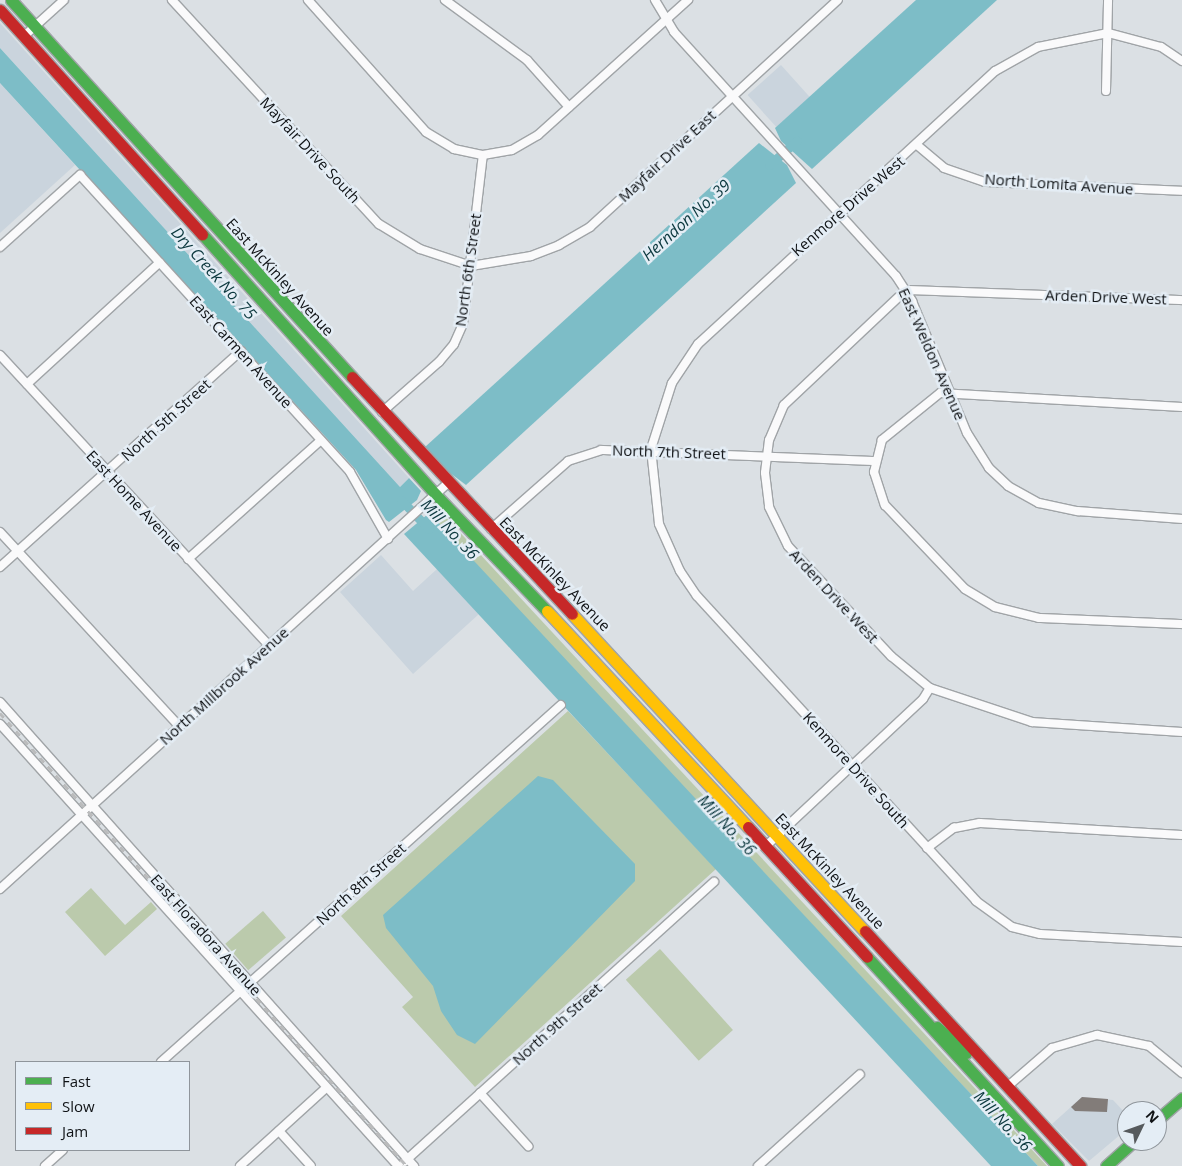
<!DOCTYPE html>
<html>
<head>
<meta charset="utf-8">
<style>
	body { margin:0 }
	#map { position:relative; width:1182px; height:1166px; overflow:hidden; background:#dbe0e4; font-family:"Open Sans",sans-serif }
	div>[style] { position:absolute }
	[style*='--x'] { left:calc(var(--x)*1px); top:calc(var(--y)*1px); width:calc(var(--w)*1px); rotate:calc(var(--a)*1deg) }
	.built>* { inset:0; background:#cad4dd; transform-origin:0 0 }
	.green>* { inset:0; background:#bbcaac; transform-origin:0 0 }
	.water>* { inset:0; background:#7dbdc7 }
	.canal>* { height:9px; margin:-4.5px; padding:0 4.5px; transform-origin:4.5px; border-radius:4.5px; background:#7dbdc7 }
	.building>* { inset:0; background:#827c79 }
	.roads { filter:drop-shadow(1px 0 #a0a4a7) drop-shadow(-1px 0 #a0a4a7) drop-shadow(0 1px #a0a4a7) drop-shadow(0 -1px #a0a4a7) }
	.street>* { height:8px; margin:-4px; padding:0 4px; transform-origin:4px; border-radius:4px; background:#fafafb }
	.fast>* { height:11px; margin:-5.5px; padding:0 5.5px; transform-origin:5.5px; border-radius:5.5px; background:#4caf50 }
	.slow>* { height:11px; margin:-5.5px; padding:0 5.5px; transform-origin:5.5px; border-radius:5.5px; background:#ffc107 }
	.jam>* { height:11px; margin:-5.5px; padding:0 5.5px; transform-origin:5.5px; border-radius:5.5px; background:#c62828 }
	.rail>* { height:2.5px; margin-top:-1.25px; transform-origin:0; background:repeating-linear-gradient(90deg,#babbbc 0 6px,transparent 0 12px) }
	span { translate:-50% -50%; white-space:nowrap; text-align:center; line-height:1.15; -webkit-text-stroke:5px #e4edf5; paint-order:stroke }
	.street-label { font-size:15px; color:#0f1215 }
	.water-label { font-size:16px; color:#0c383e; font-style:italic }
	.legend { position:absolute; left:15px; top:1061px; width:175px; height:90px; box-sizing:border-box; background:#e4edf5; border:1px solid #8f959b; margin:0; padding:6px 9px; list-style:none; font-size:15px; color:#0f1215 }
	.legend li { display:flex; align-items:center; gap:10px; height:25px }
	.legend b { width:25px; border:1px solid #8f959b }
	.north { position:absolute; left:1117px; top:1101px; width:50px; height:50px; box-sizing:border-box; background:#e4edf5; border:1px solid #8f959b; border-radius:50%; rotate:48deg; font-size:14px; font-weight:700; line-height:20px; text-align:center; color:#0f1215 }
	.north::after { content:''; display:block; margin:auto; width:18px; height:22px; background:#565a5d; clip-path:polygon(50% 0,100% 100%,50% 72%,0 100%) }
</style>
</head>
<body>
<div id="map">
	<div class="built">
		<div style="clip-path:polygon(0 23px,409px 478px,400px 487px,0 48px)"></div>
		<div style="left:781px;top:65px;width:43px;height:45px;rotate:48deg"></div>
		<div style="clip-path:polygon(0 83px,75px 165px,0 233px)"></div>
		<div style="clip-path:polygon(381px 555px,413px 591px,437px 569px,479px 614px,413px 674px,340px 592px)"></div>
		<div style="clip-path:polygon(1082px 1097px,1113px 1100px,1127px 1115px,1127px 1129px,1089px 1161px,1052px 1124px)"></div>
	</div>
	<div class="green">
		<div style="clip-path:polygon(431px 511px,440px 511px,1047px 1166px,1038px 1166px,428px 514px)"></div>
		<div style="clip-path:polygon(568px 711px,716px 869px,475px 1087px,402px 1007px,413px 997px,341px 916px)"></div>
		<div style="clip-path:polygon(91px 888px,125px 925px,151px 902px,157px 909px,105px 956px,65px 912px)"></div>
		<div style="left:263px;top:911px;width:35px;height:50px;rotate:49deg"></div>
		<div style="left:660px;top:949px;width:109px;height:46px;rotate:48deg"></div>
	</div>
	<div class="water">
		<div style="clip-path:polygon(916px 0,997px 0,812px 169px,781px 141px,775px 128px)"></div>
		<div style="clip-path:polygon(0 48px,400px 487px,409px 478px,421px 491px,417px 500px,389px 522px,386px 520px,356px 470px,0 83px)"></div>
		<div style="clip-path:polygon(759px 143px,787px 165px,796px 183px,466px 485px,446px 470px,425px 447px)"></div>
		<div style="clip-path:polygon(428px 514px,433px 517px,1038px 1166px,991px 1166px,404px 534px)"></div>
		<div style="clip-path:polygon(538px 776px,553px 780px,635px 864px,635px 881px,475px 1044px,457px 1035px,441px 1011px,433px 986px,386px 928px,383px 915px)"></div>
	</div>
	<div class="canal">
		<div style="--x:769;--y:165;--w:37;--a:-41"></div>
		<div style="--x:401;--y:500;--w:40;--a:46"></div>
	</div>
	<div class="building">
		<div style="clip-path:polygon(1082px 1097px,1108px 1099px,1107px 1112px,1075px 1111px,1071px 1107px)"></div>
	</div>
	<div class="roads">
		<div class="street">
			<div style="--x:172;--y:0;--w:305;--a:47.3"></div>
			<div style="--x:379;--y:224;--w:48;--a:31.4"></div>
			<div style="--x:420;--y:249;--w:54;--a:18.4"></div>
			<div style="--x:471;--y:266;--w:61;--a:-9.5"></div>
			<div style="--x:531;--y:256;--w:30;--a:-21"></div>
			<div style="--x:559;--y:245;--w:36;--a:-30"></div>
			<div style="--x:590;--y:227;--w:336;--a:-42.5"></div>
			<div style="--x:308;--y:0;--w:177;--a:48.2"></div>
			<div style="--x:426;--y:132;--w:33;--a:31"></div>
			<div style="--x:454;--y:149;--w:30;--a:12"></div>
			<div style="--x:483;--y:155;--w:29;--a:-10"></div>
			<div style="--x:512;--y:150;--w:30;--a:-30"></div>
			<div style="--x:538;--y:135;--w:202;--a:-42"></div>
			<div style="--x:445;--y:0;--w:102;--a:36.2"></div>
			<div style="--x:527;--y:60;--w:63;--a:48.2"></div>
			<div style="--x:655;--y:0;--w:37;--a:59"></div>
			<div style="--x:674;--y:32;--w:330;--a:47.7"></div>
			<div style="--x:896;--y:276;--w:30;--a:57"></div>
			<div style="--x:912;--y:301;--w:143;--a:67.4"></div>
			<div style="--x:967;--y:433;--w:41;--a:57.8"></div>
			<div style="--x:989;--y:468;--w:26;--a:43"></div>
			<div style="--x:1008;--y:486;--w:35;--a:29"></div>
			<div style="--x:1039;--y:503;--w:40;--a:12"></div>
			<div style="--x:1078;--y:511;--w:104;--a:4.4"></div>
			<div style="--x:23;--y:37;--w:55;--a:-42.1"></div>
			<div style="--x:1182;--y:61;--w:25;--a:-146"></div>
			<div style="--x:1161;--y:47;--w:55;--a:-165.2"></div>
			<div style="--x:1108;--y:33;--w:71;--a:168.7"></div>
			<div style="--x:1038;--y:47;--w:49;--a:150.8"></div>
			<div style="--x:995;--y:71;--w:403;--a:137.4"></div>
			<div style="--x:698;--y:344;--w:47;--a:123.7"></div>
			<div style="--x:672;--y:383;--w:69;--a:107.7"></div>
			<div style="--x:651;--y:449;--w:75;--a:83.9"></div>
			<div style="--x:659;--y:524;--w:51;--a:65.9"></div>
			<div style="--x:680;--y:571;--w:30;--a:56"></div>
			<div style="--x:697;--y:596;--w:413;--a:47.5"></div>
			<div style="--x:976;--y:901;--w:44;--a:35.8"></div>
			<div style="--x:1012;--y:927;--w:29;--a:14"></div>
			<div style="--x:1040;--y:934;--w:142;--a:3.2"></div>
			<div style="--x:1106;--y:91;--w:91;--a:-88.7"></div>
			<div style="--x:917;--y:145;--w:35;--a:40"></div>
			<div style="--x:944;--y:168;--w:43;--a:18.9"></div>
			<div style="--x:985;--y:182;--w:197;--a:2.6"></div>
			<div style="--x:0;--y:247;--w:108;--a:-42"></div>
			<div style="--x:80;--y:175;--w:401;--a:47.7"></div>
			<div style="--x:350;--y:472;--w:77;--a:60.4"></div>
			<div style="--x:1182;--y:300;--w:276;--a:-177.9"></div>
			<div style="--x:906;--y:290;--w:168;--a:136.7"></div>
			<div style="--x:784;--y:405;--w:38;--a:113"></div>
			<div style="--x:769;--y:440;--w:33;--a:97"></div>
			<div style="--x:765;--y:473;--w:34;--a:83"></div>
			<div style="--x:769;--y:507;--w:43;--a:64"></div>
			<div style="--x:788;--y:546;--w:151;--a:46.9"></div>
			<div style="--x:891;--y:656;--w:50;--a:39.4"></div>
			<div style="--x:930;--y:688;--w:108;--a:18.4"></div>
			<div style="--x:1032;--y:722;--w:150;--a:3.8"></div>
			<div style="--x:0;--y:355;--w:396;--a:47.2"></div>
			<div style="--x:27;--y:384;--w:180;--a:-42.5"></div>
			<div style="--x:1182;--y:407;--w:242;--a:-176.7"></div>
			<div style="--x:940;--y:393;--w:75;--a:141"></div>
			<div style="--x:882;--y:440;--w:33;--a:104"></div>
			<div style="--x:874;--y:472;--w:35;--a:72"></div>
			<div style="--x:885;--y:505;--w:116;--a:46.4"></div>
			<div style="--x:965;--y:589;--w:35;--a:31"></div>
			<div style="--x:995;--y:607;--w:45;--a:14"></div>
			<div style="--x:1039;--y:618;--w:143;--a:2.4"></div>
			<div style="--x:382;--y:412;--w:76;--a:-41.3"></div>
			<div style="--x:439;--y:362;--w:23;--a:-50"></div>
			<div style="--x:454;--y:344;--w:22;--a:-66"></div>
			<div style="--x:463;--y:324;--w:170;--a:-83.3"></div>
			<div style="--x:491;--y:529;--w:103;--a:-41.4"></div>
			<div style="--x:568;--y:461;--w:35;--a:-18"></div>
			<div style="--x:601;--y:450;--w:274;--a:2.3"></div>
			<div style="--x:0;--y:532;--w:264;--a:47.3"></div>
			<div style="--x:188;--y:559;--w:178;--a:-41.8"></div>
			<div style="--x:0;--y:567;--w:324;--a:-41.9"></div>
			<div style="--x:0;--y:702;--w:622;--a:48.26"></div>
			<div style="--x:0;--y:724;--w:595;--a:48"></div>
			<div style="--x:766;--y:846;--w:215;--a:-43.1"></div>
			<div style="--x:923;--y:699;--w:13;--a:-58"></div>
			<div style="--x:927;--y:848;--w:34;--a:-37"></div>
			<div style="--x:954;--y:828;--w:26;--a:-11"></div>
			<div style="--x:980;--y:823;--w:202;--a:3.4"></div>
			<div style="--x:0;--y:889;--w:605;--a:-42.18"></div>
			<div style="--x:161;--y:1062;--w:536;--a:-41.75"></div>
			<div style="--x:1008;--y:1086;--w:58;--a:-40.8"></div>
			<div style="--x:1052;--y:1048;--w:47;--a:-16.1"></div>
			<div style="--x:1097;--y:1035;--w:53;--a:11.9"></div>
			<div style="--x:1149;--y:1046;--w:43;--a:39.3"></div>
			<div style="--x:480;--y:1093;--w:72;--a:47.8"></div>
			<div style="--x:279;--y:1131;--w:47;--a:47.6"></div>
			<div style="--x:404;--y:1162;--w:418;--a:-42.1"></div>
			<div style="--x:45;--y:1166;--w:24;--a:-42"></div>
			<div style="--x:240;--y:1166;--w:116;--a:-42.2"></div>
			<div style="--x:758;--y:1166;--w:137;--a:-42"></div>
		</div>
		<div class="fast">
			<div style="--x:11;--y:0;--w:508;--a:47.87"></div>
			<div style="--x:202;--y:234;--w:351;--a:48.1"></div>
			<div style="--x:436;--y:495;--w:161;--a:46.3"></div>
			<div style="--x:867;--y:957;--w:283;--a:47.6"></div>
			<div style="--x:937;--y:1027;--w:39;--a:42"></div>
			<div style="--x:1157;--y:1120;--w:33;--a:-41"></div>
			<div style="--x:1106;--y:1166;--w:38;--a:-42"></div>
		</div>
		<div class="slow">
			<div style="--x:547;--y:611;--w:295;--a:47.1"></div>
			<div style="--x:572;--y:614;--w:432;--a:47.3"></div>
		</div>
		<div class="jam">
			<div style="--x:0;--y:10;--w:302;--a:48"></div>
			<div style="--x:352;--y:377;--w:323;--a:47.1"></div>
			<div style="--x:748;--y:827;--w:176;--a:47.5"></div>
			<div style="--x:865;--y:931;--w:319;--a:47.5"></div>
		</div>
	</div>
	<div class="rail">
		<div style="--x:0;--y:713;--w:609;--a:48.06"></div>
	</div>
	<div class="street-label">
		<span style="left:310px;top:150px;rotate:47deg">Mayfair Drive South</span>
		<span style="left:667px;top:156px;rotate:-43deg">Mayfair Drive East</span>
		<span style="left:1059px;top:184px;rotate:4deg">North Lomita Avenue</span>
		<span style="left:848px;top:206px;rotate:-41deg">Kenmore Drive West</span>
		<span style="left:468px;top:270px;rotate:-82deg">North 6th Street</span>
		<span style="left:280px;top:277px;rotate:48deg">East McKinley Avenue</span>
		<span style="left:1106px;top:297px;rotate:2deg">Arden Drive West</span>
		<span style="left:241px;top:352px;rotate:48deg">East Carmen Avenue</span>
		<span style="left:932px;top:354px;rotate:66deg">East Weldon Avenue</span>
		<span style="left:166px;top:420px;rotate:-42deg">North 5th Street</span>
		<span style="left:669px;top:452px;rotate:2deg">North 7th Street</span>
		<span style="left:134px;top:501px;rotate:47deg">East Home Avenue</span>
		<span style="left:555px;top:574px;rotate:46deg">East McKinley Avenue</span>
		<span style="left:834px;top:596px;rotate:47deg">Arden Drive West</span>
		<span style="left:224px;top:686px;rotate:-42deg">North Millbrook Avenue</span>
		<span style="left:856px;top:770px;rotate:48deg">Kenmore Drive South</span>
		<span style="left:830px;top:871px;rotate:47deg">East McKinley Avenue</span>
		<span style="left:361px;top:884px;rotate:-42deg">North 8th Street</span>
		<span style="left:206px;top:935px;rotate:48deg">East Floradora Avenue</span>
		<span style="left:557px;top:1024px;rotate:-42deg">North 9th Street</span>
	</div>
	<div class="water-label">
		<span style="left:686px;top:220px;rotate:-42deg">Herndon No. 39</span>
		<span style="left:214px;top:273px;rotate:48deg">Dry Creek No. 75</span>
		<span style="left:450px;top:529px;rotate:47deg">Mill No. 36</span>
		<span style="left:727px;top:825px;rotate:47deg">Mill No. 36</span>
		<span style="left:1003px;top:1121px;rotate:47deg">Mill No. 36</span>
	</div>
	<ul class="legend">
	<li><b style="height:6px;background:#4caf50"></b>Fast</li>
	<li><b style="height:6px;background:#ffc107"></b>Slow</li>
	<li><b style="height:6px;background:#c62828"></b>Jam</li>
	</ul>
	<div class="north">N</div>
</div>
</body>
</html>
